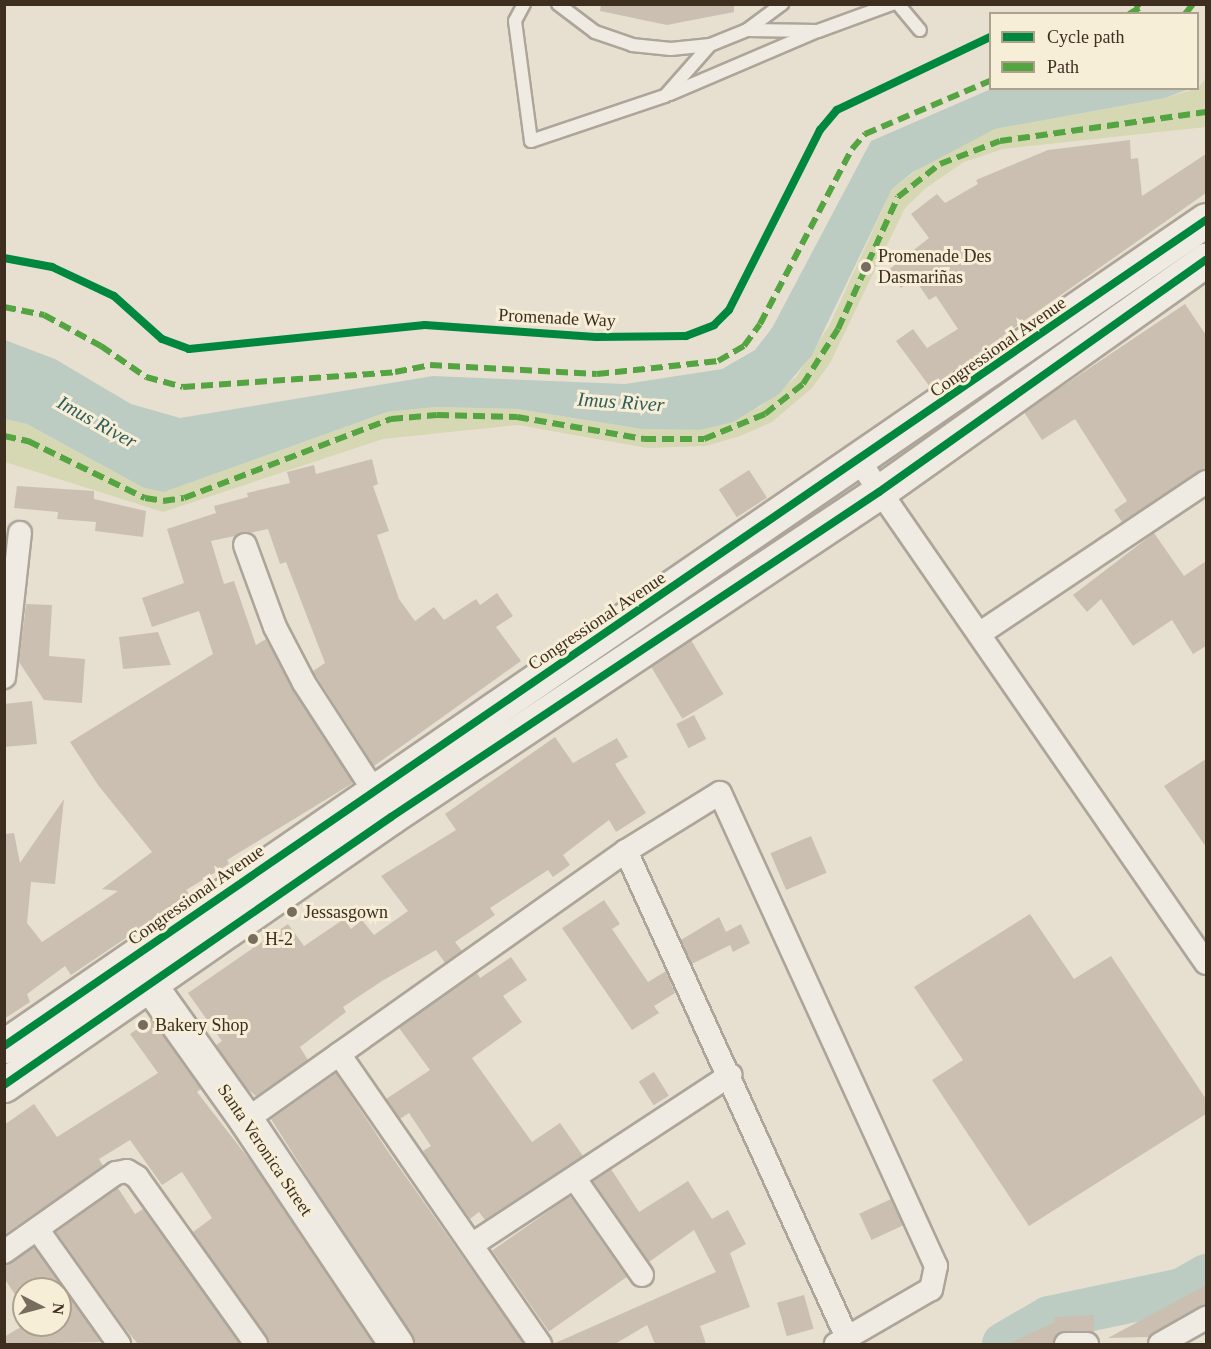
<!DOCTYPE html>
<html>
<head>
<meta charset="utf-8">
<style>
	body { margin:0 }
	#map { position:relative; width:1211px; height:1349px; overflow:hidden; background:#e7e0d1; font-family:Georgia,serif }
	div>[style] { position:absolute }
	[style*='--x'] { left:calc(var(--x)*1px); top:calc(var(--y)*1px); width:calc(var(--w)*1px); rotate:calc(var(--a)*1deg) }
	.green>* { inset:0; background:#d6d7b3 }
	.water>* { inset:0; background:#bcccc2 }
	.pier>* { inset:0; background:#e7e0d1 }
	.river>* { height:44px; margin:-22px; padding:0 22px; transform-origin:22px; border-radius:22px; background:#bcccc2 }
	.building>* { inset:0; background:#cbbfb2; transform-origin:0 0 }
	.roads { filter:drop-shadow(2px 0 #ada599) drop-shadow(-2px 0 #ada599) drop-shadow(0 2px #ada599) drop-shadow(0 -2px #ada599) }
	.lane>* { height:12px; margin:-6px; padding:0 6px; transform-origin:6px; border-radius:6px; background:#efebe3 }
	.street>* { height:22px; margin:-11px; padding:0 11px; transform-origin:11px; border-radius:11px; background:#efebe3 }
	.secondary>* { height:33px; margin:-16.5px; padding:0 16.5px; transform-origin:16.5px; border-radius:16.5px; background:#efebe3 }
	.quiet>* { height:6px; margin-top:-3px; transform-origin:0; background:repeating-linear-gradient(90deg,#54a441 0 12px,transparent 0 18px) }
	.cycleway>* { height:8px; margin:-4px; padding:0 4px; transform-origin:4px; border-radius:4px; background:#00873e }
	.dots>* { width:16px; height:16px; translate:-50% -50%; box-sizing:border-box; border:3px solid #f7eed8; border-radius:50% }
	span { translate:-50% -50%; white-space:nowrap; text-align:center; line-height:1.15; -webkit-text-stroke:6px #f7eed8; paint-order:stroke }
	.poi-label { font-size:18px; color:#3d2e20 }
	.left { translate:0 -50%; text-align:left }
	.street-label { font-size:18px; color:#3d2e20 }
	.water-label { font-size:20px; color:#2f5d5a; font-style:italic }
	.frame { position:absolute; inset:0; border:6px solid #3d2e20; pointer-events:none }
	.legend { position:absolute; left:989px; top:12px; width:210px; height:78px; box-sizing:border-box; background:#f7eed8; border:2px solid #ada18e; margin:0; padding:8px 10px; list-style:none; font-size:18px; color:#3d2e20 }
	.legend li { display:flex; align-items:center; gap:12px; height:30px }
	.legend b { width:30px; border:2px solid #ada18e }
	.north { position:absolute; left:12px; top:1277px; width:60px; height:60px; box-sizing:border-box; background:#f7eed8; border:2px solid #ada18e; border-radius:50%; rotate:96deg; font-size:16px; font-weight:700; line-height:24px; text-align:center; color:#3d2e20 }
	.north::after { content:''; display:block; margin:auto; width:21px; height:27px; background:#786c5e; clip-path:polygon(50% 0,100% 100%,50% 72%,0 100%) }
</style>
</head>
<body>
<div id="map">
	<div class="green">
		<div style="clip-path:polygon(1206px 78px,1206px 127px,1003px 149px,964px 162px,926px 188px,905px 208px,830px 363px,812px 388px,772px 422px,740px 436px,706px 446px,647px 448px,518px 425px,383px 439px,163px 512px,5px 462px,5px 419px,27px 424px,144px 488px,164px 492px,387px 412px,435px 407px,517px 409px,642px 429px,700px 430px,760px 407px,796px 377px,829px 326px,892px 189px,933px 158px,995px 129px,1165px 98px,1198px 88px)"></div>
	</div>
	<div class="water">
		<div style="clip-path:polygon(991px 89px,1189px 89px,1165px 98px,995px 129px,913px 172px,892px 189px,812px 355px,779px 394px,733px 422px,700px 430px,642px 429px,517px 409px,435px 407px,387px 412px,164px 492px,144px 488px,27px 424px,5px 419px,5px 340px,55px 359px,131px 404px,180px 418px,433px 376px,625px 384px,722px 369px,755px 350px,772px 328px,871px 141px)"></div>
	</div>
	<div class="pier">
		<div style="clip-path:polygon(1203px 4px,1206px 5px,1206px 55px,1198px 46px,1194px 14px)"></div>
	</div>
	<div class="river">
		<div style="--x:1004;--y:1344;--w:52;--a:-30"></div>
		<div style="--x:1049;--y:1318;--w:136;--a:-11.9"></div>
		<div style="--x:1182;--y:1290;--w:28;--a:-30"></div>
	</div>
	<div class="building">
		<div style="clip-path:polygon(601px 4px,734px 4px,734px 12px,667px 25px,600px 11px)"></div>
		<div style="clip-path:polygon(1130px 140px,1131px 159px,1138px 158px,1142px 196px,1206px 154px,1206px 193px,930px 387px,896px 341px,913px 329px,927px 348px,958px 329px,936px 296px,929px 300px,914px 278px,901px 288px,887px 271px,929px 238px,911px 214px,937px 194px,945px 203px,978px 184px,976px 180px,1048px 150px)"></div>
		<div style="clip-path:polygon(1185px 304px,1206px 335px,1206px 469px,1122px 522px,1114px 510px,1127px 501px,1075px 419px,1042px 440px,1024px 412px)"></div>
		<div style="clip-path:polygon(372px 459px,378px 484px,373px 486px,389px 531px,377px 535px,399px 599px,415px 621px,434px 607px,444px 620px,476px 599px,480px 605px,497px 593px,513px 616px,496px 627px,521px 661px,374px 766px,313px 671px,325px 663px,286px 562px,280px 564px,268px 529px,211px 541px,224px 584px,234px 581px,256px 645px,266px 639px,293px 690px,353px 783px,227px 860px,229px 864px,186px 890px,190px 895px,71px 975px,65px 966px,27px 994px,30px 1002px,4px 1019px,4px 834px,14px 833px,20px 863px,64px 799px,55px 884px,31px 882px,27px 923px,42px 942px,118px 891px,102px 889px,152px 852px,98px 785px,70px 742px,213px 654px,199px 611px,152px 627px,142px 598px,184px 583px,167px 529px,216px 513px,214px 506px,248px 497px,247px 493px,290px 483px,287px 472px,314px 465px,316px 474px)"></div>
		<div style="left:749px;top:470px;width:33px;height:36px;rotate:57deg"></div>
		<div style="clip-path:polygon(17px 486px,94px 491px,94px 499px,146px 511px,143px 537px,95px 531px,96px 522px,57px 519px,58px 512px,14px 508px)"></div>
		<div style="clip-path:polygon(1154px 533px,1184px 576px,1206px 561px,1206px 646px,1193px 654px,1172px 620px,1133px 646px,1101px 599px,1087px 612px,1073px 595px)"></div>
		<div style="clip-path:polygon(26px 604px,52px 605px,49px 656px,85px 659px,82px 703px,44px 700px,19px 662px)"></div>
		<div style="clip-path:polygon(158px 632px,171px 665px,123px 669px,119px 637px)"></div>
		<div style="left:691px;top:640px;width:63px;height:48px;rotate:59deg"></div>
		<div style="clip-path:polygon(32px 701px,37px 744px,4px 747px,4px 704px)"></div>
		<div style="left:694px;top:715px;width:27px;height:20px;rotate:63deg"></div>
		<div style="clip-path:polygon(555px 737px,573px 763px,617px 738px,628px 757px,615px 764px,646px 813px,616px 832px,609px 820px,563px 855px,570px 865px,553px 877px,548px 870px,490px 908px,495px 915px,455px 942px,462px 951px,445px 963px,436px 950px,382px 981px,343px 1007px,346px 1012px,300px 1047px,308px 1060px,256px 1096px,247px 1089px,216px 1045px,222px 1041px,188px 993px,288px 924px,304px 946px,344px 919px,351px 929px,362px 920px,374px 935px,408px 911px,381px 876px,456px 830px,445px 814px)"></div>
		<div style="clip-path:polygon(1206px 759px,1206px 847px,1164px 786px)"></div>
		<div style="left:811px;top:836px;width:40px;height:44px;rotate:67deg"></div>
		<div style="clip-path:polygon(604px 900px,620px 924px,612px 929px,648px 982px,666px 971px,675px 993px,654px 1006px,659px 1013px,632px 1030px,562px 928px)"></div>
		<div style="clip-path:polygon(1030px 914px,1074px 979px,1111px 956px,1206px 1099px,1206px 1114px,1029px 1226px,932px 1080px,963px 1060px,914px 987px)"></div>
		<div style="clip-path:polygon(719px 917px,726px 932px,741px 924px,750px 943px,733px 952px,730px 945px,692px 964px,681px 940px)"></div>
		<div style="clip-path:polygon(511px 957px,527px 980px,503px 996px,522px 1022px,472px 1058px,532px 1142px,560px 1123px,583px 1156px,485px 1220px,479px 1212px,470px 1219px,423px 1151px,431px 1146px,409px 1113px,400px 1119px,386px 1099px,430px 1070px,399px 1028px,477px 973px,480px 978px)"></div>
		<div style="clip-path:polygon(151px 1019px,201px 1089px,197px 1092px,256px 1168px,374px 1344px,269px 1344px,193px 1232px,212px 1218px,182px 1172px,162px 1185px,130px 1140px,99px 1159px,103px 1166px,4px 1235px,4px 1125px,34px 1104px,57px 1137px,158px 1073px,130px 1034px)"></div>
		<div style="left:654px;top:1072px;width:28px;height:18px;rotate:58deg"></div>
		<div style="clip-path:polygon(336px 1073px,387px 1150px,524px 1344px,414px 1344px,271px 1119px)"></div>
		<div style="clip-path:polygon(611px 1169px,639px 1212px,688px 1181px,712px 1219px,728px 1210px,746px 1244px,730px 1253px,750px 1307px,700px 1326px,706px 1344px,655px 1344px,647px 1325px,615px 1344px,553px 1344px,716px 1272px,694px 1230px,649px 1262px,593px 1181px)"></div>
		<div style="clip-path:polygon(118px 1188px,135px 1214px,143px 1209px,240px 1344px,138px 1344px,124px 1327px,56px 1232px)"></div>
		<div style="left:570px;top:1196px;width:99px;height:95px;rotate:55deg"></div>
		<div style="left:891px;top:1199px;width:29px;height:35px;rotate:65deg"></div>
		<div style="clip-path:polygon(34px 1247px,101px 1342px,4px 1344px,4px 1337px,24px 1325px,60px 1325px,60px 1289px,24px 1289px,24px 1308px,4px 1278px,4px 1265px)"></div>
		<div style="clip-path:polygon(1206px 1285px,1206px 1305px,1148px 1337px,1108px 1338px)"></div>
		<div style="left:804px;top:1295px;width:35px;height:28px;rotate:74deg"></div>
		<div style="clip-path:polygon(1094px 1315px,1094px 1333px,1065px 1331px,1053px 1343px,1008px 1344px,1055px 1322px,1054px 1317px)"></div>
	</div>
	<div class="roads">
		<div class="lane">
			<div style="--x:524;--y:4;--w:19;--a:118"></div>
			<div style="--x:515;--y:21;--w:121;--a:82.4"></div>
			<div style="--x:531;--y:141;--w:141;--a:-18.6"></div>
			<div style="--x:665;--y:96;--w:68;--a:-48.6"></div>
			<div style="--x:558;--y:4;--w:46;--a:37.1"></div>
			<div style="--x:595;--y:32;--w:39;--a:19"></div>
			<div style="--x:632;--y:45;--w:39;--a:6"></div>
			<div style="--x:671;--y:49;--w:39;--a:-6"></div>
			<div style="--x:710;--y:45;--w:40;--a:-22"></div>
			<div style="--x:747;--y:30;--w:44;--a:-36.6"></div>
			<div style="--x:898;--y:4;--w:34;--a:50"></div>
			<div style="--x:747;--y:30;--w:71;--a:0.8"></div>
			<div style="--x:818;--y:31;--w:79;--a:-20"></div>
			<div style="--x:670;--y:94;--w:161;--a:-23.1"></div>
		</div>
		<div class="street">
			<div style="--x:859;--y:461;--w:610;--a:55.35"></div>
			<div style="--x:245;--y:545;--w:87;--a:69.9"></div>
			<div style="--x:275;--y:627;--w:63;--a:62.6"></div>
			<div style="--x:304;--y:683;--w:143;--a:57"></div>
			<div style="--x:979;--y:634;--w:273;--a:-33.8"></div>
			<div style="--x:4;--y:677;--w:145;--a:-83.7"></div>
			<div style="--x:626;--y:851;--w:537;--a:65.58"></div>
			<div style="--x:339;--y:1054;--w:353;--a:55.3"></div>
			<div style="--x:246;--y:1120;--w:466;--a:-35.3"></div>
			<div style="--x:626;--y:851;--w:110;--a:-31.7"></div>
			<div style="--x:720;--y:793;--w:520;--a:65.46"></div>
			<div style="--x:936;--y:1266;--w:24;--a:102"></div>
			<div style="--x:931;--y:1289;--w:110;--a:149.9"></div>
			<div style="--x:575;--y:1179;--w:117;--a:55.1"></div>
			<div style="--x:38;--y:1230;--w:140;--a:54.6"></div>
			<div style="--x:473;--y:1244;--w:308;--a:-33.3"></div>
			<div style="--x:4;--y:1252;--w:137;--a:-35.2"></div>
			<div style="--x:116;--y:1173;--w:11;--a:-10"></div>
			<div style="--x:127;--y:1171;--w:12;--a:31"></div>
			<div style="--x:137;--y:1177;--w:205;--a:54.5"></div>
			<div style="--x:1066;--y:1344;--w:21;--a:0"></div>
			<div style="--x:1160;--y:1344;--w:53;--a:-29.5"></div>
		</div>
		<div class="secondary">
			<div style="--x:137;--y:967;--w:188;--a:54.5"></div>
			<div style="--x:246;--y:1120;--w:270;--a:56.2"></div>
			<div style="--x:4;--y:1046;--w:1458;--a:-34.5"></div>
			<div style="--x:4;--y:1085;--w:471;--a:-34.7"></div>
			<div style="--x:391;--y:817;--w:586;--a:-33.66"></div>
			<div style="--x:879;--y:492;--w:401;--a:-35.4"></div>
		</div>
	</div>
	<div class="quiet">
		<div style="--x:1129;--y:14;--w:12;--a:-31"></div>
		<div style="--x:1139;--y:8;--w:5;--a:-127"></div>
		<div style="--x:1185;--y:14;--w:13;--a:-51"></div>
		<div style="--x:4;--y:307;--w:41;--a:11.3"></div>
		<div style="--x:44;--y:315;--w:65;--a:28.5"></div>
		<div style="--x:101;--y:346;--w:55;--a:34.6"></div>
		<div style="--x:146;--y:377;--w:38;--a:15"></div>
		<div style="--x:183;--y:387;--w:213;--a:-4"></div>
		<div style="--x:395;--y:372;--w:36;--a:-11"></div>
		<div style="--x:430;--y:365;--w:167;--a:3.1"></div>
		<div style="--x:597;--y:374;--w:122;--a:-6.1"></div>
		<div style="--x:718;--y:361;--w:30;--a:-30"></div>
		<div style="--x:744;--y:346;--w:27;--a:-54"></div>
		<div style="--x:760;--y:324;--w:198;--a:-62.3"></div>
		<div style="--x:852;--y:149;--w:20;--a:-49"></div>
		<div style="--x:865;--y:134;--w:136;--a:-23"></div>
		<div style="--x:4;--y:436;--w:25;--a:12"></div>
		<div style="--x:28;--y:441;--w:130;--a:26"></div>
		<div style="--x:145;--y:498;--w:18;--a:9"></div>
		<div style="--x:163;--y:501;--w:21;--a:-8"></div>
		<div style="--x:184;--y:498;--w:222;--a:-20.9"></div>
		<div style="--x:391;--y:419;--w:46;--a:-5"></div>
		<div style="--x:437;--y:415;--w:80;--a:1.4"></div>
		<div style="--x:517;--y:417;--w:129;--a:9.8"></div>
		<div style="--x:644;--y:439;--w:60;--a:0"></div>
		<div style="--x:704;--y:439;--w:66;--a:-22.3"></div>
		<div style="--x:765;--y:414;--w:48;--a:-38.3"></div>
		<div style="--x:803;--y:384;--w:65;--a:-57.5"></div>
		<div style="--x:838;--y:329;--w:145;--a:-65.6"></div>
		<div style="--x:898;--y:197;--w:53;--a:-38.2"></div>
		<div style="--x:940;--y:164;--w:64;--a:-21"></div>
		<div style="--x:1000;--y:141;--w:208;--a:-8"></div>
	</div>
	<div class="cycleway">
		<div style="--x:4;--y:258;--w:49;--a:10.6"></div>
		<div style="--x:52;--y:267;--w:68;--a:25.1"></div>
		<div style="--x:114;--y:296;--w:64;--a:41.9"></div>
		<div style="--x:162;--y:339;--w:29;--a:20"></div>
		<div style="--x:189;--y:349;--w:237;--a:-5.8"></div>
		<div style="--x:425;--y:325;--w:171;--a:4"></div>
		<div style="--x:596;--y:337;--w:90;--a:-0.6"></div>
		<div style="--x:686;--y:336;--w:30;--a:-21"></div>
		<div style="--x:714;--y:325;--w:21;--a:-45"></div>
		<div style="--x:729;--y:310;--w:202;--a:-63.2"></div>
		<div style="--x:820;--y:130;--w:26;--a:-50"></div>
		<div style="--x:837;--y:110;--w:170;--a:-25.5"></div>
		<div style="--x:4;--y:1046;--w:1458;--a:-34.5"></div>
		<div style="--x:4;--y:1085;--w:471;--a:-34.7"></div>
		<div style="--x:391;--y:817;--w:586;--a:-33.66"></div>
		<div style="--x:879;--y:492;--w:401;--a:-35.4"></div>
	</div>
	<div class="dots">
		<div style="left:866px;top:267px;background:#786c5e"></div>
		<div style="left:292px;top:912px;background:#786c5e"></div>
		<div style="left:253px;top:939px;background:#786c5e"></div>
		<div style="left:143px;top:1025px;background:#786c5e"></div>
	</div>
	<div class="poi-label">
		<span class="left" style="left:878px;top:267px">Promenade Des<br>Dasmariñas</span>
		<span class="left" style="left:304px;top:912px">Jessasgown</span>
		<span class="left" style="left:265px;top:939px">H-2</span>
		<span class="left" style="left:155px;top:1025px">Bakery Shop</span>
	</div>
	<div class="street-label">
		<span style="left:557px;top:318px;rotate:3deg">Promenade Way</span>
		<span style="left:998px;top:347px;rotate:-35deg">Congressional Avenue</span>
		<span style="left:597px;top:621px;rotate:-34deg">Congressional Avenue</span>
		<span style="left:196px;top:895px;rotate:-35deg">Congressional Avenue</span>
		<span style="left:265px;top:1150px;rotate:56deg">Santa Veronica Street</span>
	</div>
	<div class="water-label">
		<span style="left:621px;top:402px;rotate:4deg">Imus River</span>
		<span style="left:97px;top:422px;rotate:29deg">Imus River</span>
	</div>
	<div class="frame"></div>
	<ul class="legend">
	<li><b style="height:8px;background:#00873e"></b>Cycle path</li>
	<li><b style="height:8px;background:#54a441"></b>Path</li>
	</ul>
	<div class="north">N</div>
</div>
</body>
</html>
